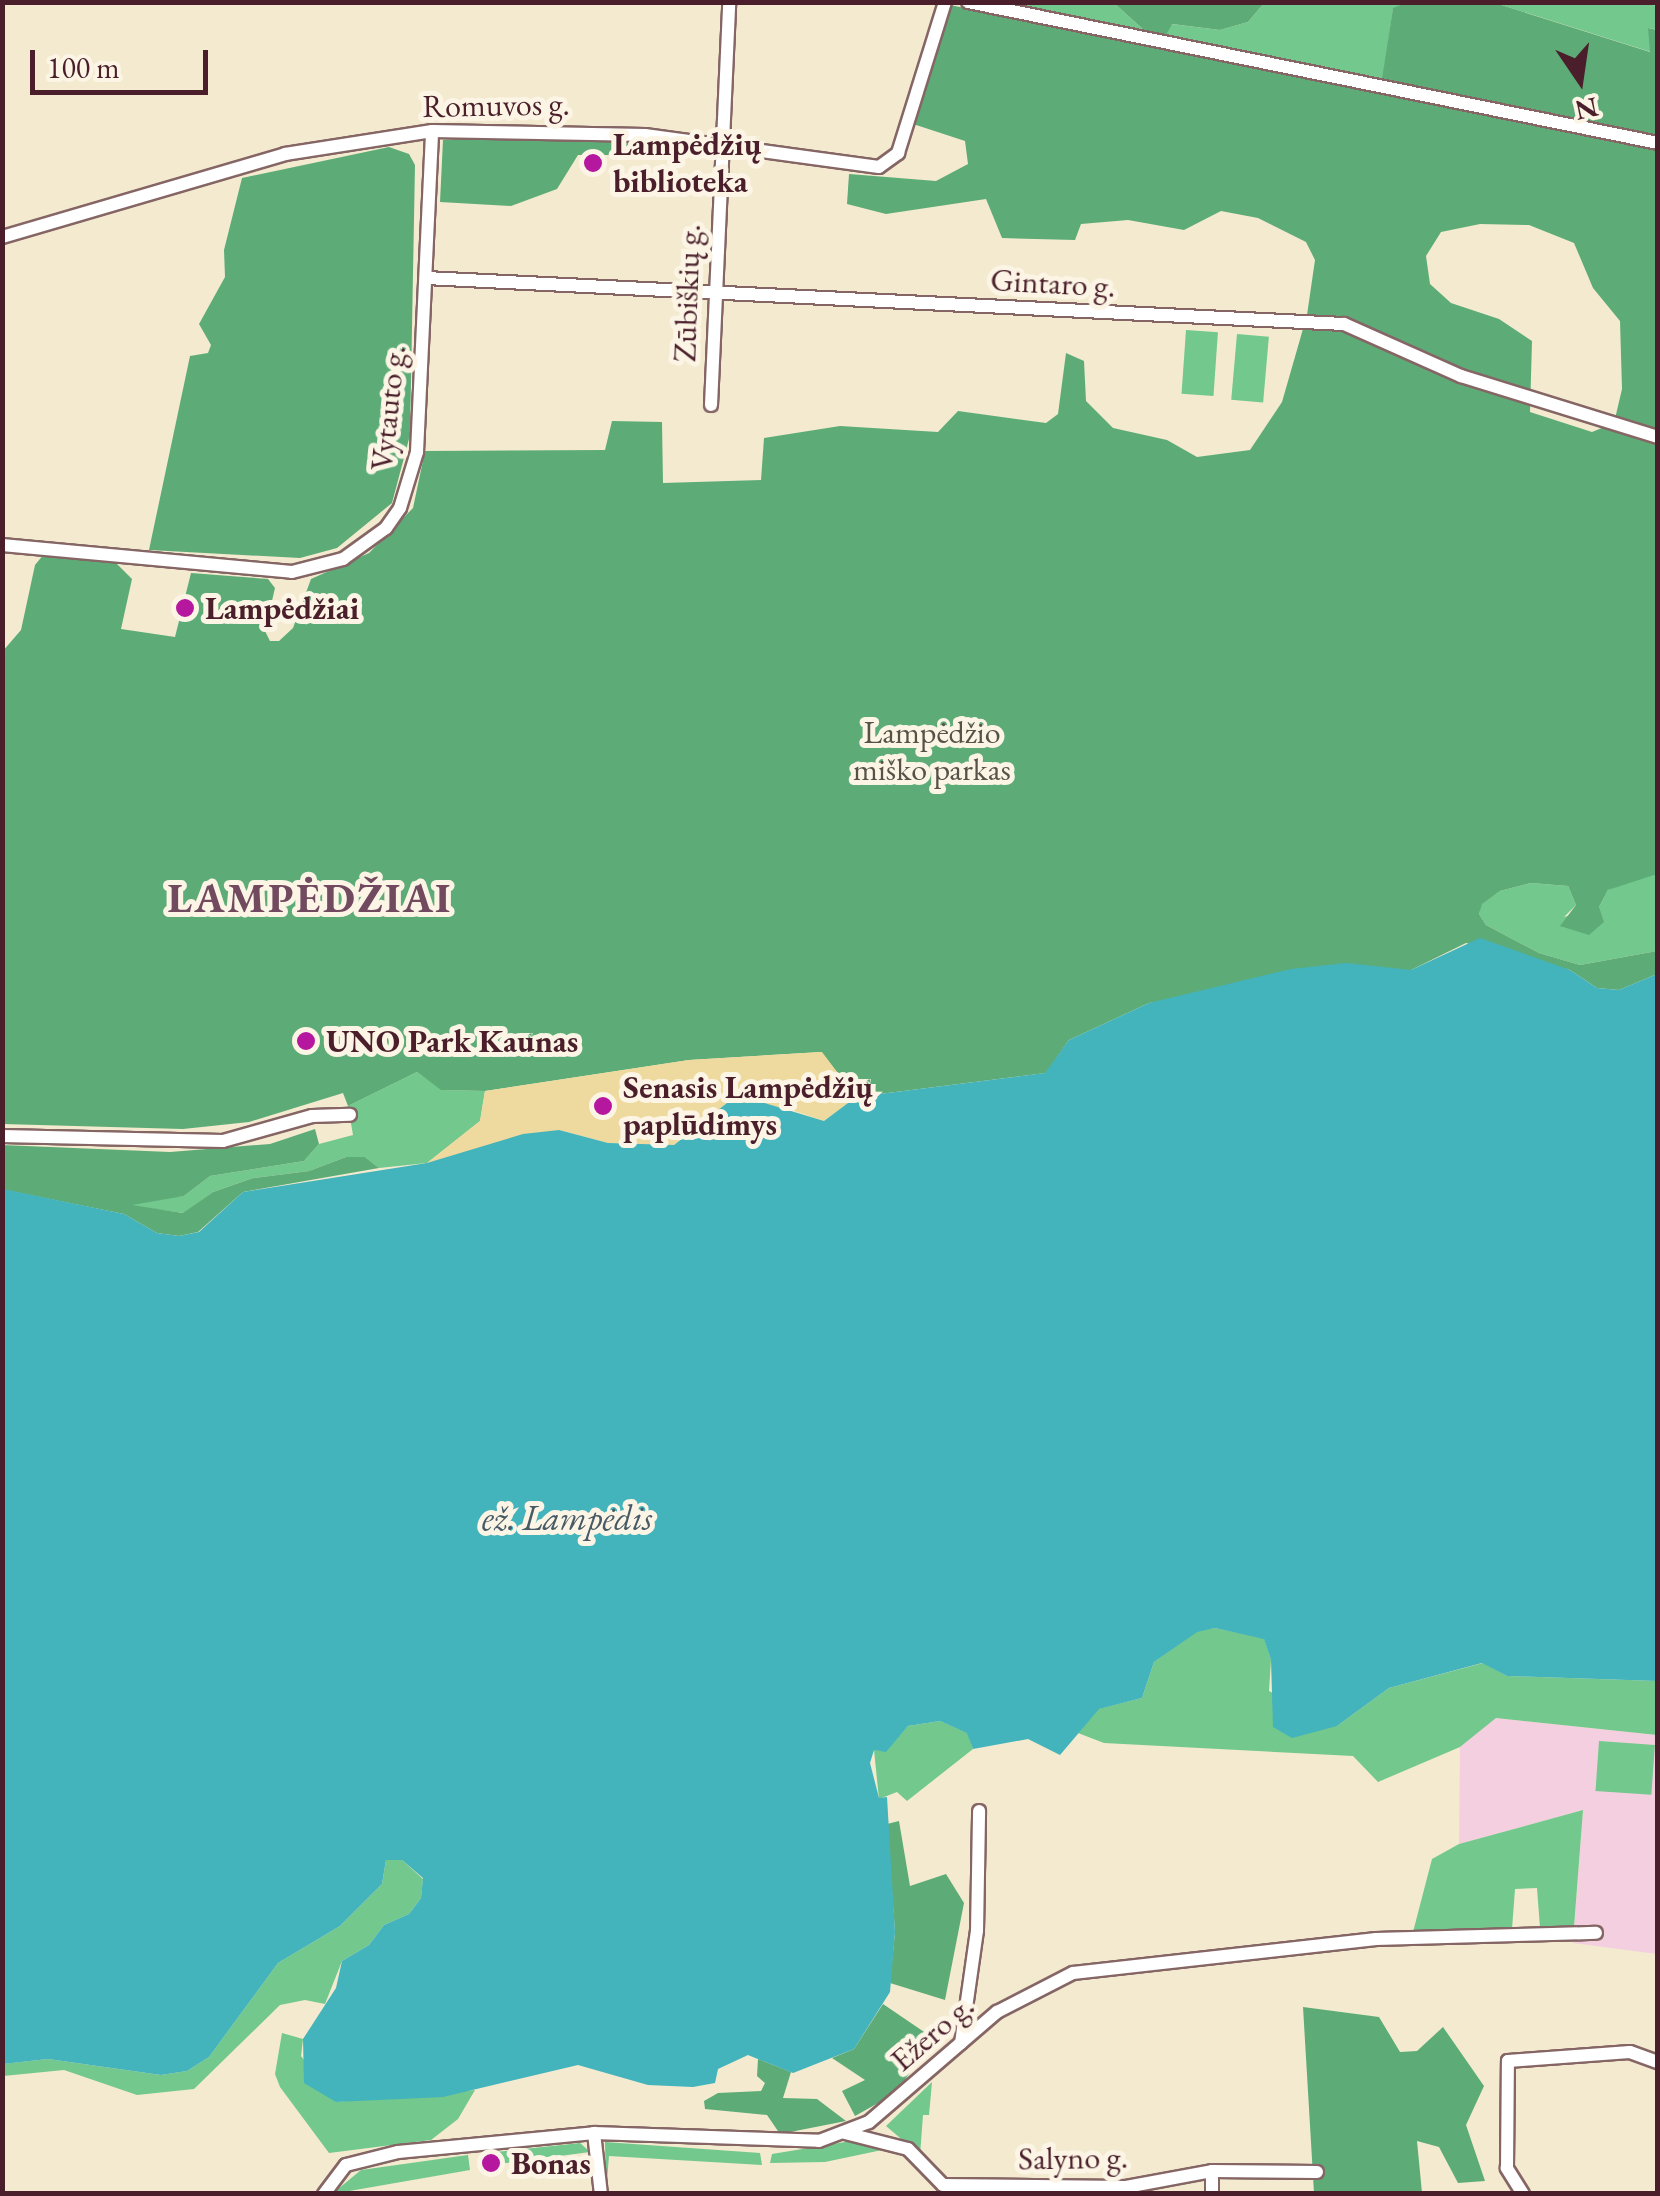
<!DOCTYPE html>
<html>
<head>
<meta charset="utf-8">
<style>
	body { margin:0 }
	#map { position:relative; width:1660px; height:2196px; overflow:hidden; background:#f3ead0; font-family:"EB Garamond",serif }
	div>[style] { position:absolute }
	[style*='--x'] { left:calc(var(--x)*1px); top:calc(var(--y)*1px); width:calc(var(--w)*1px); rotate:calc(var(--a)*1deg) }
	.built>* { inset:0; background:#f3cfdf }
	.green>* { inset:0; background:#72c88d; transform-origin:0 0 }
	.forest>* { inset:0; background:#5dac78 }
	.sand>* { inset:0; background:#eeda9e }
	.water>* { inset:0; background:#43b3bc }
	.roads { filter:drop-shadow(2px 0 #856665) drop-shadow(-2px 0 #856665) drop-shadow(0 2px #856665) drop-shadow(0 -2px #856665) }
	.street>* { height:12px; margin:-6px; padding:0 6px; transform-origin:6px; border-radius:6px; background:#fff }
	.dots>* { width:28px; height:28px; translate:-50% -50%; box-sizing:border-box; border:5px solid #fcf5e5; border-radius:50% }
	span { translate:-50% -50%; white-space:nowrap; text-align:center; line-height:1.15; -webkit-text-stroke:10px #fcf5e5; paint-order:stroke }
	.street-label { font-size:32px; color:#4a1f2b }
	.poi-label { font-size:32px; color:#4a1f2b; font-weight:700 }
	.left { translate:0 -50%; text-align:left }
	.park-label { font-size:32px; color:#565248 }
	.water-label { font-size:35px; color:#475a65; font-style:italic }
	.district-label { font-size:42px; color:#724a60; font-weight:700; letter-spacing:2.5px }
	.frame { position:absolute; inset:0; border:5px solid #4a1f2b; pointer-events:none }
	.north { position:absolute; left:1530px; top:30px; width:100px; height:100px; -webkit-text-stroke:8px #fcf5e5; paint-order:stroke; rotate:167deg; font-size:28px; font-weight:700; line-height:40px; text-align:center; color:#4a1f2b }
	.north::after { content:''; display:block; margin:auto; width:35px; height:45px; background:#4a1f2b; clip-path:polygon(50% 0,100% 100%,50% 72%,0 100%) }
	.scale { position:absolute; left:30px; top:50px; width:178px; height:45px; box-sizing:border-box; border:5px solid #4a1f2b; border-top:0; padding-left:12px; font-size:30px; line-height:35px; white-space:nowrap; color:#4a1f2b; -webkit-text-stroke:8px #fcf5e5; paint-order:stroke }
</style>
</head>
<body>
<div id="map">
	<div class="built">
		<div style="clip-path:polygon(1496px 1718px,1657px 1735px,1657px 1954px,1573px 1943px,1583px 1810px,1459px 1844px,1460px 1747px)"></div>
	</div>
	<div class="green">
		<div style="clip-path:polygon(951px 2px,1114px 3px,1145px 31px,1165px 35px,1171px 24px,1220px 30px,1248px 22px,1264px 3px,1405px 3px,1393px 9px,1381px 92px)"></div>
		<div style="clip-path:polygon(1495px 3px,1645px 3px,1657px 6px,1657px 30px,1649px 28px,1651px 52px)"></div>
		<div style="left:1186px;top:330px;width:32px;height:64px;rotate:4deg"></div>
		<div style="left:1237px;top:334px;width:32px;height:66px;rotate:5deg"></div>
		<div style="clip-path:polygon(1648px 873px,1657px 874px,1657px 951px,1580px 965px,1539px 953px,1486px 925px,1479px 914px,1481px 904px,1500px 891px,1531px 883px,1568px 886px,1576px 905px,1564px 917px,1599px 907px,1608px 890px)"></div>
		<div style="clip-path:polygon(417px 1072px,442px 1090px,485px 1091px,480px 1121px,427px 1163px,379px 1168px,365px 1157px,346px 1157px,309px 1171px,253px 1178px,213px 1192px,184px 1213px,131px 1206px,133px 1200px,184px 1196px,210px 1176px,304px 1161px,319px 1144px,353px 1135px,348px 1106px)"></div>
		<div style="clip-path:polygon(1215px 1628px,1264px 1638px,1271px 1660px,1269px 1691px,1337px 1726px,1389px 1688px,1483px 1663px,1507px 1676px,1657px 1681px,1657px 1735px,1496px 1718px,1460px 1747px,1378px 1782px,1353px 1756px,1104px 1743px,1078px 1733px,1098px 1709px,1142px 1698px,1154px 1662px,1197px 1631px)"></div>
		<div style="clip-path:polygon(940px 1721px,968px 1733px,973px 1749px,907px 1801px,897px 1792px,879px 1799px,874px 1750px,886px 1751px,908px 1726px)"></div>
		<div style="left:1599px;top:1741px;width:56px;height:50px;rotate:4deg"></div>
		<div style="clip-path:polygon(1583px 1810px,1574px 1927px,1540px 1928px,1537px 1888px,1515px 1889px,1512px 1929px,1505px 1932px,1413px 1932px,1432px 1859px,1459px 1844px)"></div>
		<div style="clip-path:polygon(386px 1860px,402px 1860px,423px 1879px,421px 1898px,409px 1914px,384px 1925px,369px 1945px,342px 1961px,325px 2004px,305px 2000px,280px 2005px,194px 2089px,137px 2095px,64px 2070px,3px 2076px,2px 2064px,48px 2059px,161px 2075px,187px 2071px,209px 2057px,278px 1963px,340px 1926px,382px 1884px)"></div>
		<div style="clip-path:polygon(282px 2033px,303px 2039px,301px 2056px,336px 2102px,475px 2090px,458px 2119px,431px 2140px,329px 2153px,280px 2087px,275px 2074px)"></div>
		<div style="clip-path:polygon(932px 2082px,929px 2115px,923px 2115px,920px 2155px,886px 2126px)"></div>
		<div style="clip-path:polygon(857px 2140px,882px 2150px,825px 2162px,770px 2163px,772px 2154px)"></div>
		<div style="clip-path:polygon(605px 2142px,760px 2153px,762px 2165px,609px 2156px,606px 2193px)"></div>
		<div style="clip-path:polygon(580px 2143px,590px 2152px,498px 2164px,496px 2152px)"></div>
		<div style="clip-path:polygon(468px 2155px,470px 2170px,332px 2194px,361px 2170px)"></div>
	</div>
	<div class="forest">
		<div style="clip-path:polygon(1114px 3px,1114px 2px,1264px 3px,1248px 22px,1220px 30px,1172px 24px,1166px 35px,1145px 31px)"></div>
		<div style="clip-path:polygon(evenodd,1405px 3px,1495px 3px,1650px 52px,1648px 28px,1657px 30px,1657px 874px,1608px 890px,1599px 907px,1604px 922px,1589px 935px,1560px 926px,1576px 905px,1568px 886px,1531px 883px,1500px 891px,1482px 904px,1479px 914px,1486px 925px,1539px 953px,1580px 965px,1657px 951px,1657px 974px,1619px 990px,1597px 988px,1570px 970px,1466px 943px,1411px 970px,1149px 1003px,1069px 1040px,1046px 1073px,856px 1097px,821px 1052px,689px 1060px,485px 1091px,441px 1090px,417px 1072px,348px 1106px,343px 1093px,249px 1122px,183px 1129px,3px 1124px,2px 652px,21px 630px,35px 565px,44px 554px,115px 562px,132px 579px,121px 629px,175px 637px,191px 573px,268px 579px,275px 588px,265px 631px,270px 641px,279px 641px,293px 628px,311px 579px,369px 553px,413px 508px,425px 451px,605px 450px,612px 421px,662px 422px,663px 483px,761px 480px,764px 438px,840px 426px,938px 432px,958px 411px,1046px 423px,1058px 414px,1066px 353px,1084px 361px,1086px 401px,1113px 428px,1167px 440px,1197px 457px,1250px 450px,1282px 402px,1307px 315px,1315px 260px,1306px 242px,1258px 218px,1221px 211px,1184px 230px,1128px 220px,1081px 224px,1075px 240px,1002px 238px,986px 199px,886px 214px,847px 204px,849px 174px,936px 181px,968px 164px,965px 141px,910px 123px,950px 5px,1380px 92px,1393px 8px,1405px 3px,1480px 224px,1529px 225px,1574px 243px,1593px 288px,1620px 321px,1622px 389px,1614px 423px,1592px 432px,1530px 412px,1532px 341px,1499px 319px,1451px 303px,1430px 284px,1426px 256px,1441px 232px,1480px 224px)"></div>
		<div style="clip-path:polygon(480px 138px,574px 138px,653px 143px,638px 155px,578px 155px,557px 189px,511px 206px,440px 202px,443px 140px)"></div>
		<div style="clip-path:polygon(389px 147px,409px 154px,415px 165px,410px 435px,392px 503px,337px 548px,300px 558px,149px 550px,190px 356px,208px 353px,211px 345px,199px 324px,225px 277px,224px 250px,242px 178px)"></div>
		<div style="clip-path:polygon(315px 1129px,319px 1144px,304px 1161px,210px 1176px,184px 1196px,132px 1205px,183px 1213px,213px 1192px,253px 1178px,309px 1171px,346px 1157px,365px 1157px,379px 1168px,243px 1192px,198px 1232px,179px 1236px,157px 1233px,124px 1214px,5px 1190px,2px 1145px,170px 1152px,270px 1144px)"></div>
		<div style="clip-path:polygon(899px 1821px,910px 1886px,946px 1874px,964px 1903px,945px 2000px,890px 1983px,895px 1932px,887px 1824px)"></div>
		<div style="clip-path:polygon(883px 2004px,933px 2038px,896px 2093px,855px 2116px,842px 2091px,865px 2080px,832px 2058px,854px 2049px)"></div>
		<div style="clip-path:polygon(1303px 2007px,1379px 2017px,1400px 2052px,1417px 2051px,1443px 2027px,1484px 2086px,1466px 2125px,1485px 2181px,1458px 2183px,1439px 2147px,1417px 2141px,1422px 2193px,1314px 2193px)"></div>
		<div style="clip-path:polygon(758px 2059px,791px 2072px,783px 2098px,817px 2099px,846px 2121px,780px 2134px,767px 2115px,705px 2109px,704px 2101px,718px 2093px,761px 2091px,765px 2083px,757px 2076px)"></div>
	</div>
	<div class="sand">
		<div style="clip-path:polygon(822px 1052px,856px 1097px,824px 1121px,786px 1108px,710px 1112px,674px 1145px,608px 1143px,559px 1130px,427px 1163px,480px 1121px,485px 1091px,689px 1060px)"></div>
	</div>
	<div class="water">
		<div style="clip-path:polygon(1480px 938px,1570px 970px,1597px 988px,1619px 990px,1657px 974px,1657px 1681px,1507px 1676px,1482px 1663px,1389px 1688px,1337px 1726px,1292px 1738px,1273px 1727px,1271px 1660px,1264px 1639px,1215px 1628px,1197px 1632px,1154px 1662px,1142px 1698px,1099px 1709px,1060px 1755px,1028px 1739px,973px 1749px,967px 1733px,940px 1721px,908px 1726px,886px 1752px,874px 1750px,870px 1763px,879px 1798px,887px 1797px,895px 1932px,890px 1992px,854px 2049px,793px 2073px,748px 2055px,718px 2069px,715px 2083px,693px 2087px,648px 2085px,578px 2065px,443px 2097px,336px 2102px,304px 2083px,303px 2039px,336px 1988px,342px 1961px,369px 1945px,384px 1925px,409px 1914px,421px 1898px,423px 1878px,402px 1860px,386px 1860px,382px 1884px,340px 1926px,278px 1963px,209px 2057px,187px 2071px,161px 2075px,48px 2059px,3px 2064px,3px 1189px,124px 1214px,157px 1233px,179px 1236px,199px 1232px,243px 1192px,427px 1163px,523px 1134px,559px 1130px,608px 1143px,674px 1145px,727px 1103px,761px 1102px,824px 1121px,856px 1097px,1045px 1073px,1069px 1040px,1149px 1003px,1291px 969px,1346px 963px,1411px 970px)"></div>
	</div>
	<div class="roads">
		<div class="street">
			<div style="--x:968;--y:2;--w:704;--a:11.55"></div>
			<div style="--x:2;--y:237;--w:295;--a:-16.3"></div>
			<div style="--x:285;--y:154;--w:149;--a:-8.9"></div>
			<div style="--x:432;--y:131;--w:213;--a:1.1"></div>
			<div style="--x:645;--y:135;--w:236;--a:7.8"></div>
			<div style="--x:879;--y:167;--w:24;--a:-36"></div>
			<div style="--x:898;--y:153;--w:158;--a:-72.7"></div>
			<div style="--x:426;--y:278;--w:919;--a:2.87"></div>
			<div style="--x:1344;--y:324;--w:128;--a:24"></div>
			<div style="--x:1461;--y:376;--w:206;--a:17.2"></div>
			<div style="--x:711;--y:405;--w:403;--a:-87.4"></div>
			<div style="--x:2;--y:545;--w:291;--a:5.3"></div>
			<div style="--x:292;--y:572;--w:53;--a:-14.3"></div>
			<div style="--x:343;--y:559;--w:53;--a:-35.8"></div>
			<div style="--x:386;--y:528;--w:24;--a:-55"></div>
			<div style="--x:400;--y:508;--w:59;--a:-73.1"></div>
			<div style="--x:417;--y:452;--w:321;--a:-87.3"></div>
			<div style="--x:2;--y:1136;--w:221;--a:1.3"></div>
			<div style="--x:223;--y:1141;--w:92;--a:-15.7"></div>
			<div style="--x:312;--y:1116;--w:38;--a:-2"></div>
			<div style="--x:961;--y:2043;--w:113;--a:-81.9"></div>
			<div style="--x:977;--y:1931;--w:120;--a:-89"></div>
			<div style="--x:594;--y:2133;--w:61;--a:83.5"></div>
			<div style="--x:845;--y:2133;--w:65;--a:14.3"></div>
			<div style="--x:908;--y:2149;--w:50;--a:45.8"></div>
			<div style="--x:943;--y:2185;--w:183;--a:0.6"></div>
			<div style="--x:1126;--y:2187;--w:87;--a:-10.5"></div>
			<div style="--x:1212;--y:2171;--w:105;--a:0.5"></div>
			<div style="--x:1212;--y:2171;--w:23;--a:90"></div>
			<div style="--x:324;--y:2194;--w:36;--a:-53"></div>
			<div style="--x:346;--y:2165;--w:54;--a:-14"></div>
			<div style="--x:398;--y:2152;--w:197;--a:-5.5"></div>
			<div style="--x:594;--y:2133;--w:225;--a:2"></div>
			<div style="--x:819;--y:2141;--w:53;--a:-20.8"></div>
			<div style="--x:869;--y:2122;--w:169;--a:-40.7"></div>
			<div style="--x:997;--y:2012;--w:85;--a:-27.2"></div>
			<div style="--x:1073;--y:1973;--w:305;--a:-6.4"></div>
			<div style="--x:1376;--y:1939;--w:220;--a:-1.6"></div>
			<div style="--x:1523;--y:2194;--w:31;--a:-122"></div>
			<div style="--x:1507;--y:2168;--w:107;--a:-89.5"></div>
			<div style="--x:1508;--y:2061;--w:122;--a:-4.2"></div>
			<div style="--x:1630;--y:2052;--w:30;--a:20"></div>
		</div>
	</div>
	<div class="dots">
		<div style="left:593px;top:163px;background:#b5179e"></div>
		<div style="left:185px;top:608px;background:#b5179e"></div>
		<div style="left:306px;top:1041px;background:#b5179e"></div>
		<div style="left:603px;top:1106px;background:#b5179e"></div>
		<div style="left:491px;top:2163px;background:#b5179e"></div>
	</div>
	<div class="street-label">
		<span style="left:496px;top:105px;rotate:-1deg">Romuvos g.</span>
		<span style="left:1053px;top:283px;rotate:3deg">Gintaro g.</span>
		<span style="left:687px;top:293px;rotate:-88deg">Zūbiškių g.</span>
		<span style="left:388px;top:408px;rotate:-84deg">Vytauto g.</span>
		<span style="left:932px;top:2033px;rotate:-41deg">Ežero g.</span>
		<span style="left:1073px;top:2158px;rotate:-1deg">Salyno g.</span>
	</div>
	<div class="poi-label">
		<span class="left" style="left:613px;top:163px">Lampėdžių<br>biblioteka</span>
		<span class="left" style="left:205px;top:608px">Lampėdžiai</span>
		<span class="left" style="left:326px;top:1041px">UNO Park Kaunas</span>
		<span class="left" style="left:623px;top:1106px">Senasis Lampėdžių<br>paplūdimys</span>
		<span class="left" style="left:511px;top:2163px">Bonas</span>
	</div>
	<div class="park-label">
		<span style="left:932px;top:751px">Lampėdžio<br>miško parkas</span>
	</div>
	<div class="water-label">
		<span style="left:567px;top:1518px">ež. Lampėdis</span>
	</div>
	<div class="district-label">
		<span style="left:310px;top:898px">LAMPĖDŽIAI</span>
	</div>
	<div class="frame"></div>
	<div class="north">N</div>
	<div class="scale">100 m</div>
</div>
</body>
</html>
